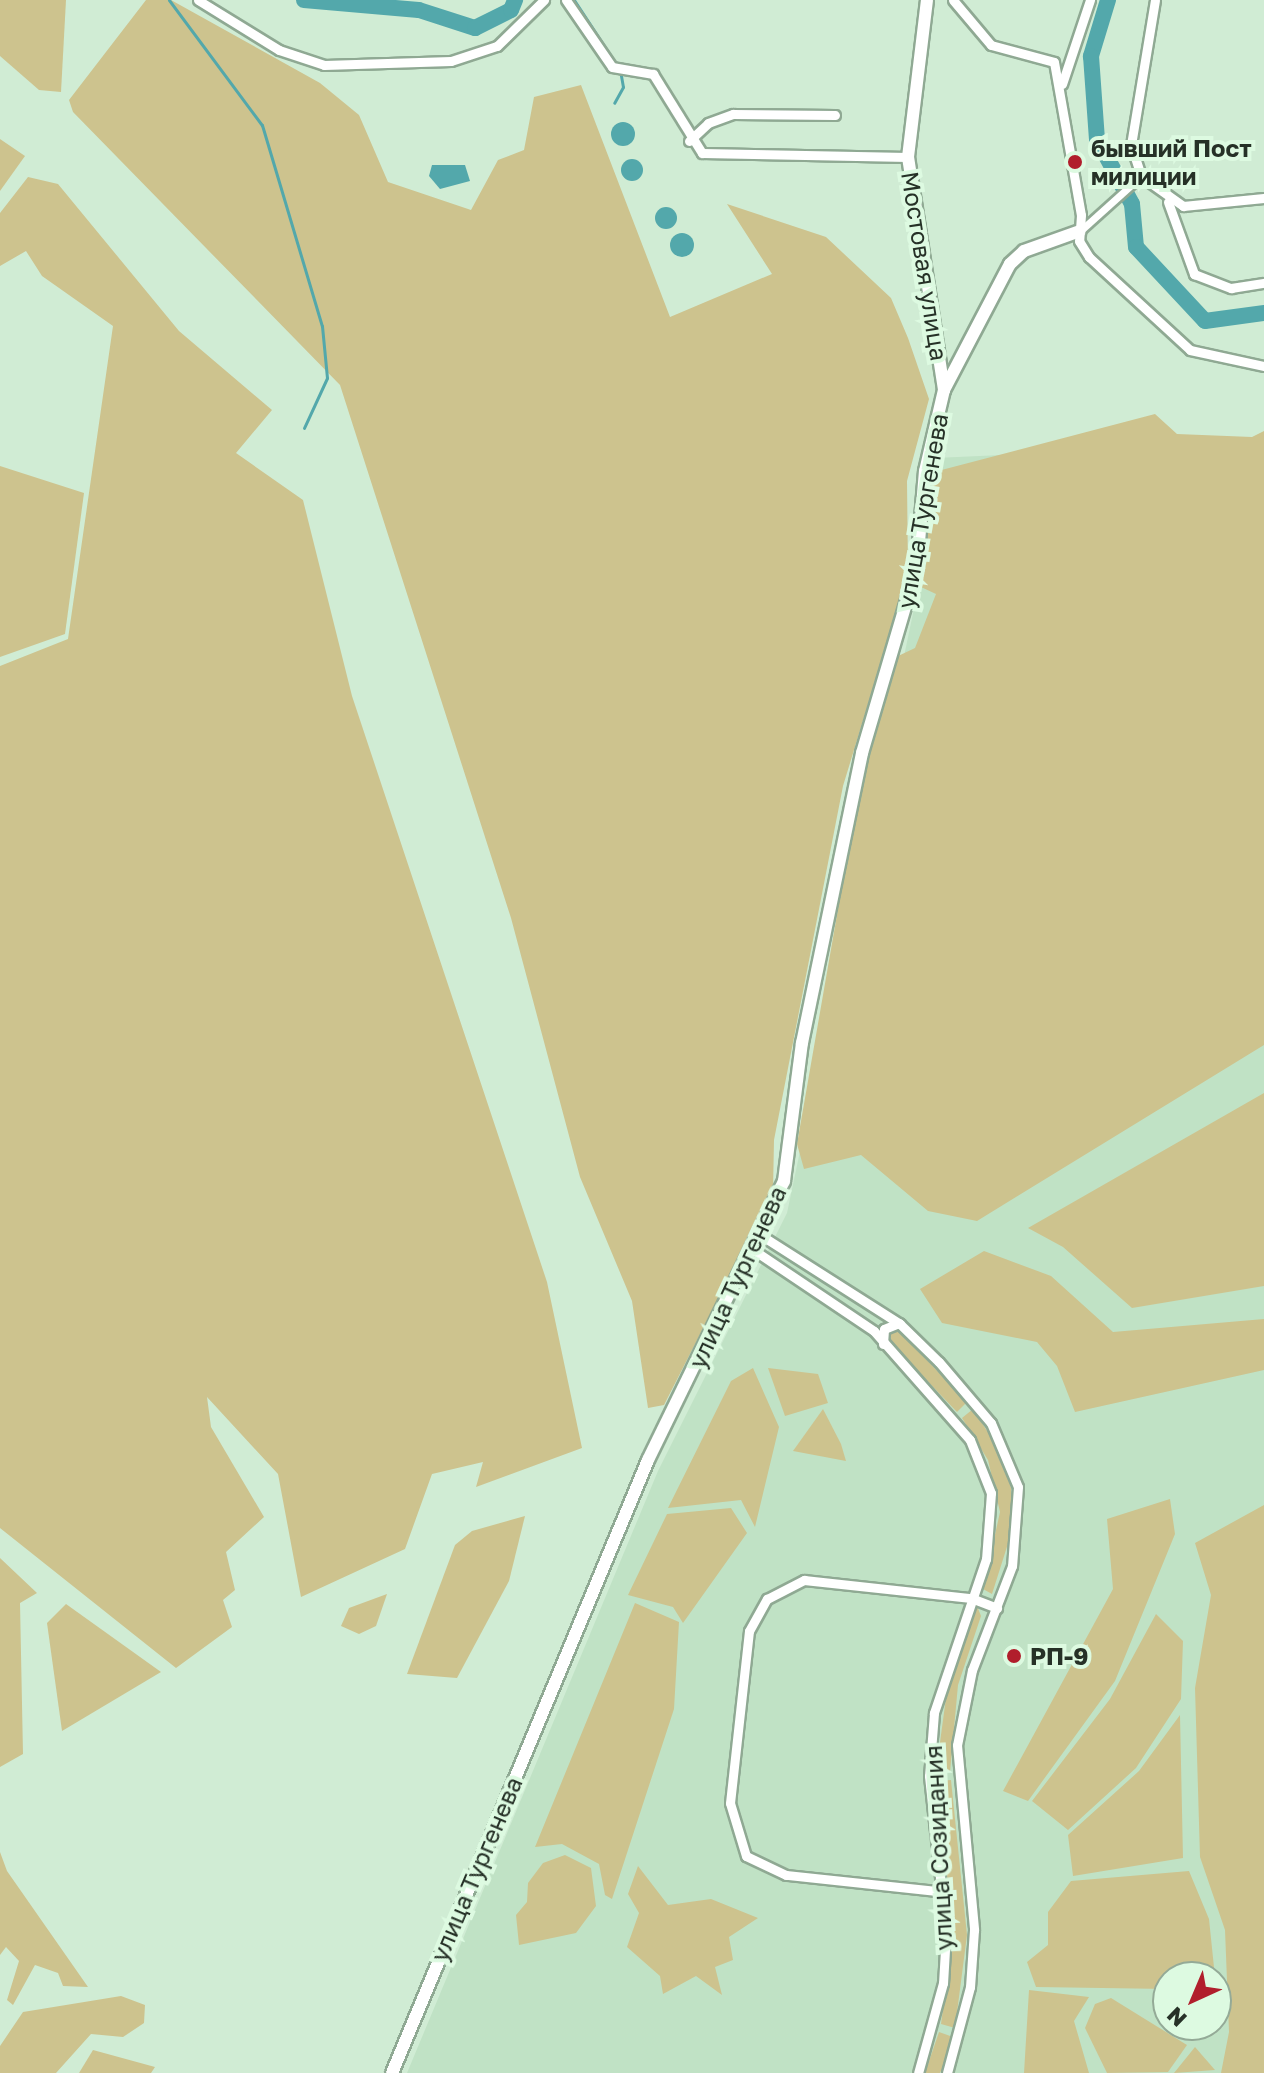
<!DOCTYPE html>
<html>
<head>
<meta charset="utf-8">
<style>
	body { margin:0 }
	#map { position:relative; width:1264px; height:2073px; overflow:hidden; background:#d0ecd4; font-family:"Golos Text",sans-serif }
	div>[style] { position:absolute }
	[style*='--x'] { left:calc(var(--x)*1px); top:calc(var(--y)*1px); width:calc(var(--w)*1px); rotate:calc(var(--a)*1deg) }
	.built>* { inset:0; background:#c0e2c5 }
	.green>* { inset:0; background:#cdc38e }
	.water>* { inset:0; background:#53a8ab }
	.round { border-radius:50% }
	.stream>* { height:3px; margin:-1.5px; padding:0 1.5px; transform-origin:1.5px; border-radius:1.5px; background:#53a8ab }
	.river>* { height:16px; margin:-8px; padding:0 8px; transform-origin:8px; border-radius:8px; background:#53a8ab }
	.roads { filter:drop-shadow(2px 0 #8fa993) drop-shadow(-2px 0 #8fa993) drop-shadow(0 2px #8fa993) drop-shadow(0 -2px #8fa993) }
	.pedestrian>* { height:7px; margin:-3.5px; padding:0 3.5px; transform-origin:3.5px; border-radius:3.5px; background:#fff }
	.minor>* { height:9px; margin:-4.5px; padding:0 4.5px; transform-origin:4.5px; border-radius:4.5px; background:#fff }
	.tertiary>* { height:12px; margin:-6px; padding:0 6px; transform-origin:6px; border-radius:6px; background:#fff }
	.dots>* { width:22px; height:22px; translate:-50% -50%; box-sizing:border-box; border:4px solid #ddfae1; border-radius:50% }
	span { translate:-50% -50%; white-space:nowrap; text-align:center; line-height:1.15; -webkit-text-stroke:8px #ddfae1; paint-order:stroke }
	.poi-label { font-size:24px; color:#263127; font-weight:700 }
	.left { translate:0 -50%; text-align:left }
	.street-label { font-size:24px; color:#263127 }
	.north { position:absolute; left:1152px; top:1961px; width:80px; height:80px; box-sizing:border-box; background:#ddfae1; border:2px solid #94aa97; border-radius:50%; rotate:224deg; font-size:22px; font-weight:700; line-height:32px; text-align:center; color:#263127 }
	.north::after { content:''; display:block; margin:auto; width:28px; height:36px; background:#b11e2c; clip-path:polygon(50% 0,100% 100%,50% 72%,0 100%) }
</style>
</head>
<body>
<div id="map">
	<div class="built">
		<div style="clip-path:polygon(evenodd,1264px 443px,1264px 2073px,407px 2073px,658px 1471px,787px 1213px,920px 580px,935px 458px,1264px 443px,1168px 1977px,1216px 1977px,1216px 2025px,1168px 2025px,1168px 1977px)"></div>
	</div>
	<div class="green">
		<div style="clip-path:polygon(0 0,66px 0,61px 92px,39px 90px,0 56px)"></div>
		<div style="clip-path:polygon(146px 0,171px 0,320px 83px,359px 115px,388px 182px,471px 210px,498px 160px,524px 150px,534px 97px,581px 85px,670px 317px,772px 274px,727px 204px,826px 237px,891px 298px,908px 338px,929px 399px,907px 481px,908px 573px,843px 786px,774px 1140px,773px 1191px,664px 1405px,648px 1408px,632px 1301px,580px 1177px,511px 918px,340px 385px,73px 112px,69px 100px)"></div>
		<div style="clip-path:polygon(0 139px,25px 156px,0 191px)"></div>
		<div style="clip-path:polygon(28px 177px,58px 184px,179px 331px,272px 410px,236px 453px,303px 500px,352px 696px,547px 1282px,582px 1448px,476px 1487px,483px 1462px,432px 1474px,405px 1549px,301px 1597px,278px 1474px,207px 1397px,211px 1427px,264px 1517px,226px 1552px,235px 1590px,223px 1600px,232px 1627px,176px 1668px,0 1528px,0 666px,68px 639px,113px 326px,42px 276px,26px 251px,0 266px,0 213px)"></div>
		<div style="clip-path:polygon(1155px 414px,1177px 434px,1252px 437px,1264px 431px,1264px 1045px,977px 1221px,928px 1211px,861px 1155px,804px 1169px,797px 1144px,856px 806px,896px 657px,915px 648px,936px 594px,921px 587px,930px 473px)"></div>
		<div style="clip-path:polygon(0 466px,84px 493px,65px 634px,0 657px)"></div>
		<div style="clip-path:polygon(1264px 1093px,1264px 1286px,1132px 1308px,1063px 1247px,1028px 1228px)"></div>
		<div style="clip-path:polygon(984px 1251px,1051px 1276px,1113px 1332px,1264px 1319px,1264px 1370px,1075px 1412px,1057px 1366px,1037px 1342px,942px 1323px,920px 1289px)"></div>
		<div style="clip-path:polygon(891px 1332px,900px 1332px,967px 1402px,957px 1412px,891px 1343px)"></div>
		<div style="clip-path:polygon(753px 1368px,779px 1427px,755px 1527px,741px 1500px,668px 1508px,731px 1381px)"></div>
		<div style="clip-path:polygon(768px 1368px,818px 1374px,828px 1403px,785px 1416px)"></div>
		<div style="clip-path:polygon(823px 1409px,841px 1444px,846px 1461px,793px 1451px)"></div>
		<div style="clip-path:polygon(973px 1409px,1000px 1451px,1011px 1488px,1012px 1531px,992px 1594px,983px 1589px,1000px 1512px,988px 1460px,962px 1418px)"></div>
		<div style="clip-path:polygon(1170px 1499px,1175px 1534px,1115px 1681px,1028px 1801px,1003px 1791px,1113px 1589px,1107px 1519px)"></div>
		<div style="clip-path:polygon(1264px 1505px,1264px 2073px,1221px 2073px,1229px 2032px,1225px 1930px,1200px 1857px,1195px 1688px,1211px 1595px,1195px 1543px)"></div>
		<div style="clip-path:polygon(731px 1508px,747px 1533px,683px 1623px,673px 1607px,628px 1595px,667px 1514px)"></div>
		<div style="clip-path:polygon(525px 1516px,509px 1581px,457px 1678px,407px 1674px,455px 1545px,472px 1531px)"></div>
		<div style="clip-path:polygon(0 1558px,37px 1593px,20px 1603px,23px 1754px,0 1767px)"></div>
		<div style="clip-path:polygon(387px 1594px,376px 1626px,359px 1634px,341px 1626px,349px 1608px)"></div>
		<div style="clip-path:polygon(635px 1603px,679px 1622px,674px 1709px,612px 1899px,605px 1895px,599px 1864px,562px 1844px,535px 1847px)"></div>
		<div style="clip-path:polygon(66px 1604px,161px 1672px,62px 1731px,47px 1623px)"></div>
		<div style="clip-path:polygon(977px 1606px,981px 1616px,958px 1685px,950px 1772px,936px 1772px,948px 1683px)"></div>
		<div style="clip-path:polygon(1156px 1614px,1183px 1641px,1181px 1699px,1136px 1768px,1068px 1830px,1032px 1801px,1110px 1699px)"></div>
		<div style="clip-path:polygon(1180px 1715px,1183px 1858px,1073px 1876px,1068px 1835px,1139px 1771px)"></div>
		<div style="clip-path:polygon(951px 1780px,967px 1935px,955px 2028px,941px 2024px,953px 1933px,937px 1781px)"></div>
		<div style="clip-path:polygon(0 1852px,7px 1871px,88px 1987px,63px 1986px,58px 1973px,35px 1965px,13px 2005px,7px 2000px,19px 1961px,6px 1947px,0 1955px)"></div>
		<div style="clip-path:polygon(565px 1855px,591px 1868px,596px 1906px,576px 1933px,519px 1945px,516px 1915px,527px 1902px,528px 1883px,543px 1863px)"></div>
		<div style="clip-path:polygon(638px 1866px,668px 1905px,711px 1899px,758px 1918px,729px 1937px,733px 1960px,715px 1967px,722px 1995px,696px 1976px,663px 1994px,660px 1976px,627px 1947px,639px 1913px,628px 1894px)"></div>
		<div style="clip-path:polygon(1189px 1871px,1209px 1919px,1215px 1977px,1168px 1977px,1168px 1989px,1036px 1987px,1027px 1962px,1048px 1945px,1048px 1912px,1071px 1881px)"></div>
		<div style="clip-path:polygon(1029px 1990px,1089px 1997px,1074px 2021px,1089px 2073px,1024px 2073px)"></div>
		<div style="clip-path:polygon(121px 1996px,145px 2005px,144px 2023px,123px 2037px,91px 2034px,56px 2073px,0 2073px,0 2046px,23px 2012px)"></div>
		<div style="clip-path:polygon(1111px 1998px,1187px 2045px,1168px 2072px,1107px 2073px,1085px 2028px,1095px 2004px)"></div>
		<div style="clip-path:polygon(939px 2032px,953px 2037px,946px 2060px,940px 2073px,925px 2073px)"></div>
		<div style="clip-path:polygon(1195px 2047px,1215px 2070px,1174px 2073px)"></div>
		<div style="clip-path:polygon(93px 2050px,155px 2067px,151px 2073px,79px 2073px)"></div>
	</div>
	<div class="water">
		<div class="round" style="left:611px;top:122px;width:24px;height:24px"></div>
		<div class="round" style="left:621px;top:159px;width:22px;height:22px"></div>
		<div style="clip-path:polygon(432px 165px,465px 165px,470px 181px,440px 189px,429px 176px)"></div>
		<div class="round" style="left:655px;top:207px;width:22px;height:22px"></div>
		<div class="round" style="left:670px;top:233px;width:24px;height:24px"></div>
	</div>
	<div class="stream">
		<div style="--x:169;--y:0;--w:156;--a:53.4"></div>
		<div style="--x:262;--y:125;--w:210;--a:73.4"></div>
		<div style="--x:322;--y:326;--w:52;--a:84.5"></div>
		<div style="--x:327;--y:378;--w:55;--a:114.7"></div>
		<div style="--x:574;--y:0;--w:84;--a:56.7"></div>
		<div style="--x:620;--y:70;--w:17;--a:80"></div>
		<div style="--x:623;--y:87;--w:18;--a:119"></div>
	</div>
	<div class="river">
		<div style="--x:304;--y:0;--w:115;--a:5"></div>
		<div style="--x:419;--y:10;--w:59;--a:17.8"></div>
		<div style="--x:475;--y:28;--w:40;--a:-26.6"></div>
		<div style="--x:511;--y:10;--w:11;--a:-68"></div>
		<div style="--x:1108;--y:0;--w:59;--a:106.9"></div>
		<div style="--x:1091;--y:56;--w:83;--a:85.9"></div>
		<div style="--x:1097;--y:139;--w:74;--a:61.7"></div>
		<div style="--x:1132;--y:204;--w:43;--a:84.7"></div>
		<div style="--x:1136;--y:247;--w:101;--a:47"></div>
		<div style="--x:1205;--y:321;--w:60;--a:-7.7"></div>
	</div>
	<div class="roads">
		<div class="pedestrian">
			<div style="--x:1080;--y:231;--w:82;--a:-42"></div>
		</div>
		<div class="minor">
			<div style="--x:198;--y:0;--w:95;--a:31.7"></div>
			<div style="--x:279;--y:50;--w:47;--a:18.4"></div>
			<div style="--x:324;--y:65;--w:127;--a:-1.8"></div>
			<div style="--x:451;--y:61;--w:48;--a:-18.1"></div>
			<div style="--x:497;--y:46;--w:66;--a:-44.4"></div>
			<div style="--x:566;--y:0;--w:81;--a:55.5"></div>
			<div style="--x:612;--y:67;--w:42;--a:9.7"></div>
			<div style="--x:653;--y:74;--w:93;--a:58.2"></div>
			<div style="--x:702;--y:153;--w:206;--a:1.1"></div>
			<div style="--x:953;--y:0;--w:59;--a:49.8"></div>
			<div style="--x:991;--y:45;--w:65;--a:15.1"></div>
			<div style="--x:1054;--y:62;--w:155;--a:80"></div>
			<div style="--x:1081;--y:215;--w:26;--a:94"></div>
			<div style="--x:1079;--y:241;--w:19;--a:58"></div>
			<div style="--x:1089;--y:257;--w:137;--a:42.6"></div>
			<div style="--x:1190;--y:350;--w:76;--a:12.2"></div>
			<div style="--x:1155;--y:0;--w:147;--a:99.4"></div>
			<div style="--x:1131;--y:145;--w:33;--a:72"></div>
			<div style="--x:1141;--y:176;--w:52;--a:35.5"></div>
			<div style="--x:1183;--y:206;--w:81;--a:-5.6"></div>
			<div style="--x:1062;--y:84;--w:89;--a:-71.6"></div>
			<div style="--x:689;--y:141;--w:26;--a:-43"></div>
			<div style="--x:708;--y:123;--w:27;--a:-20"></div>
			<div style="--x:733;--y:114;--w:102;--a:0.6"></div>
			<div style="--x:1168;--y:202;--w:77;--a:70.1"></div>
			<div style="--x:1194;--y:274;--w:40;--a:21"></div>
			<div style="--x:1231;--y:288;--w:33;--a:-9"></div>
			<div style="--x:762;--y:1236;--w:164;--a:32.5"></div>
			<div style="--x:900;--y:1324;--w:54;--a:44.3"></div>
			<div style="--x:939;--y:1362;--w:80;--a:49.6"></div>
			<div style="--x:991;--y:1423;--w:69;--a:67.1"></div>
			<div style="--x:1018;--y:1487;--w:79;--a:94.3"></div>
			<div style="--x:1012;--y:1566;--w:111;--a:111"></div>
			<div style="--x:972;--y:1670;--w:76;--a:101.3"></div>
			<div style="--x:957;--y:1745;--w:186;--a:84.7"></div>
			<div style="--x:974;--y:1930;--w:57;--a:94"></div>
			<div style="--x:970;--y:1987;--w:89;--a:105"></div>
			<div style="--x:755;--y:1251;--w:143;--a:33.9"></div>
			<div style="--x:874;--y:1331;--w:145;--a:48.6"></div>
			<div style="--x:970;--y:1440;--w:57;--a:68.4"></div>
			<div style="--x:991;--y:1493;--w:66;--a:94.3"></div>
			<div style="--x:986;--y:1559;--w:163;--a:108.7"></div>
			<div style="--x:934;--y:1713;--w:63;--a:94.5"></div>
			<div style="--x:929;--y:1776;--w:158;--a:83.8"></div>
			<div style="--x:946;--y:1933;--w:50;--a:93.4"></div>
			<div style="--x:943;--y:1983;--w:93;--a:105.5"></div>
			<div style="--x:883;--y:1344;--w:15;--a:-86"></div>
			<div style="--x:884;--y:1329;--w:16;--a:-22"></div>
			<div style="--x:946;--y:1892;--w:161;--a:-173.9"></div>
			<div style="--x:786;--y:1875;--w:44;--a:-154.6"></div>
			<div style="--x:746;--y:1856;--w:55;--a:-106.8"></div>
			<div style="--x:730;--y:1803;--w:173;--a:-83.7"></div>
			<div style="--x:749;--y:1631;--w:37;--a:-61"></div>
			<div style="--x:767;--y:1599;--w:42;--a:-27.2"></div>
			<div style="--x:804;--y:1580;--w:168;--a:6.2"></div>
			<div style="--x:971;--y:1598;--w:28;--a:21"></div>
		</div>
		<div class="tertiary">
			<div style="--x:927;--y:0;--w:158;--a:96.9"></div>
			<div style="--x:908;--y:157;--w:236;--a:81.2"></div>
			<div style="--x:392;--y:2073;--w:664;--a:-67.33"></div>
			<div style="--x:648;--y:1460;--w:310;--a:-64"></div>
			<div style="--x:784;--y:1181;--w:139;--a:-82.6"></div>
			<div style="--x:802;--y:1043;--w:296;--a:-78.3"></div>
			<div style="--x:862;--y:753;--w:195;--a:-73.6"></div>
			<div style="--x:917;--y:566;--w:95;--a:-85.2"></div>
			<div style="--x:925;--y:471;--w:83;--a:-76.8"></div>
			<div style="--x:944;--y:390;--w:142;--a:-62.4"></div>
			<div style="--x:1010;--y:264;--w:19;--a:-43"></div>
			<div style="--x:1024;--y:251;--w:59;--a:-19.7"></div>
		</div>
	</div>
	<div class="dots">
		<div style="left:1075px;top:162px;background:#b11e2c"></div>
		<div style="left:1014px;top:1656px;background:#b11e2c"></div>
	</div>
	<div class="poi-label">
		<span class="left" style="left:1091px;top:162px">бывший Пост<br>милиции</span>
		<span class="left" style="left:1030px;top:1656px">РП-9</span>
	</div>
	<div class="street-label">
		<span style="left:925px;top:266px;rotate:81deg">Мостовая улица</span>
		<span style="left:922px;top:511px;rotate:-80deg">улица Тургенева</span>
		<span style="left:737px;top:1277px;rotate:-65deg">улица Тургенева</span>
		<span style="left:938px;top:1848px;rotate:-93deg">улица Созидания</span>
		<span style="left:476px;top:1869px;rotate:-67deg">улица Тургенева</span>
	</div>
	<div class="north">N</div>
</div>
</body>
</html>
